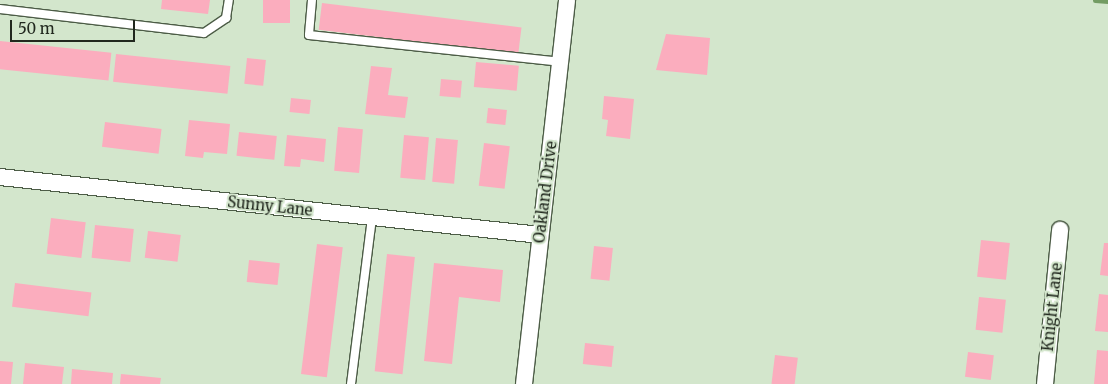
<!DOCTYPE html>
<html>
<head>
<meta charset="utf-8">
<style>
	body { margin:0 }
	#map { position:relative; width:1108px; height:384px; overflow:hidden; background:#d3e6cc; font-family:Merriweather,serif }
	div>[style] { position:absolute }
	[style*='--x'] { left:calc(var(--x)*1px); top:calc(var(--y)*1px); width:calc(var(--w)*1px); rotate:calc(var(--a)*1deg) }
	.stream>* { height:5px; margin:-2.5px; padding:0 2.5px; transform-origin:2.5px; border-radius:2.5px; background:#739c63 }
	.building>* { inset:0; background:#fbadbe; transform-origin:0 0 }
	.roads { filter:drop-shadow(1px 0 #4c5c46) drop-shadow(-1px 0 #4c5c46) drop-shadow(0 1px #4c5c46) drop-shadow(0 -1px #4c5c46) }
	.lane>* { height:8px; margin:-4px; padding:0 4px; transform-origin:4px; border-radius:4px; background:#fff }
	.street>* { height:16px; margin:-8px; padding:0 8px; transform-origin:8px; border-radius:8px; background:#fff }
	span { translate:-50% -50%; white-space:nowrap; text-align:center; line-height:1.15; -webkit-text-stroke:4px #d3e6cc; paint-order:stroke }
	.street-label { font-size:15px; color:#21281e }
	.scale { position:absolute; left:10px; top:20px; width:125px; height:22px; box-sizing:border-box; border:2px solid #21281e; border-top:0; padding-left:6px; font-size:15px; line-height:18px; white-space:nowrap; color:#21281e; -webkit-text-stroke:4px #d3e6cc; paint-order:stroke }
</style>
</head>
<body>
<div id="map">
	<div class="stream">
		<div style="--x:1095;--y:0;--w:13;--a:4"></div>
	</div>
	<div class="building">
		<div style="clip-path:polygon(162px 0,210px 0,208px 14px,161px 9px)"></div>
		<div style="left:263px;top:0;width:27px;height:23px"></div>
		<div style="left:322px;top:3px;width:201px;height:27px;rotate:7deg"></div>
		<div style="clip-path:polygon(666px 34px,710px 38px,707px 75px,656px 70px)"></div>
		<div style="left:0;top:41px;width:112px;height:28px;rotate:6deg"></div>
		<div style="left:116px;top:54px;width:115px;height:28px;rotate:6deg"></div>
		<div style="left:247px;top:58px;width:19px;height:26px;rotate:6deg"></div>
		<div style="left:476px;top:62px;width:43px;height:25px;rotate:5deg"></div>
		<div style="clip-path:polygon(371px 66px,392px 68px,388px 95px,408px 97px,405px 118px,365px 114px)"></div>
		<div style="left:441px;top:79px;width:21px;height:17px;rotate:5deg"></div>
		<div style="clip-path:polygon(604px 96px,634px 99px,630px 139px,606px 136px,608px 120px,602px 119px)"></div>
		<div style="left:291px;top:98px;width:20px;height:14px;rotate:6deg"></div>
		<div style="left:488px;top:108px;width:19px;height:15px;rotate:6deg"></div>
		<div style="clip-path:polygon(189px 120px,230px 124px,227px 154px,204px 152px,203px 158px,185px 156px)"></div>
		<div style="left:105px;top:122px;width:57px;height:25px;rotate:7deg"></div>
		<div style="left:338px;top:127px;width:25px;height:44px;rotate:5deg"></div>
		<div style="left:239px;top:132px;width:38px;height:24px;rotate:6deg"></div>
		<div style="clip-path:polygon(287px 135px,326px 139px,324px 162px,301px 159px,300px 167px,284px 166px)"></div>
		<div style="left:404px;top:135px;width:25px;height:43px;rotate:5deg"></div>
		<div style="left:436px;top:138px;width:22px;height:44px;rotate:5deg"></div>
		<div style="left:484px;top:143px;width:26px;height:43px;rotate:7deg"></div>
		<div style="left:51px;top:218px;width:35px;height:36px;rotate:7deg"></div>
		<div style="left:95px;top:225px;width:39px;height:33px;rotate:6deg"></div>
		<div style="left:148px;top:231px;width:33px;height:27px;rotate:7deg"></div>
		<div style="left:981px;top:240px;width:29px;height:37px;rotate:6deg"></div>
		<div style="clip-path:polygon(1104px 243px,1108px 243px,1108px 276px,1100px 275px)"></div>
		<div style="left:317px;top:244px;width:26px;height:131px;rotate:7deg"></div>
		<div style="left:594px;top:246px;width:19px;height:33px;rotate:6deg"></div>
		<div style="left:387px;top:254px;width:28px;height:118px;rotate:6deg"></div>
		<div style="left:249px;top:260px;width:31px;height:22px;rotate:6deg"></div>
		<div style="clip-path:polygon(434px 263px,503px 270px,500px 302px,459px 297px,452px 364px,424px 361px)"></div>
		<div style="left:15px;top:283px;width:77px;height:24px;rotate:7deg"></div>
		<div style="clip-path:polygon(1099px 294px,1108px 295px,1108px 332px,1095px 331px)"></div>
		<div style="left:979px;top:297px;width:27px;height:33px;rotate:6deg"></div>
		<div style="left:585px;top:343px;width:29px;height:21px;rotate:6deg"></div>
		<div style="clip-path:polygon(1097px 350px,1108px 351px,1108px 384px,1094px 384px)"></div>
		<div style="left:968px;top:352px;width:26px;height:25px;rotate:7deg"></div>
		<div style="left:775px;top:355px;width:23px;height:29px;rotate:7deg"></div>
		<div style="clip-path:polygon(0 361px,13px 362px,11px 384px,0 384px)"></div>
		<div style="clip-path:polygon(25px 363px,64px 367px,62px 384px,23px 384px)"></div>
		<div style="clip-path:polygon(72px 369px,113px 373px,112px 384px,71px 384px)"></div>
		<div style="clip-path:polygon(121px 374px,161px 378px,160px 384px,120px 384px)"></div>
	</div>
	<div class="roads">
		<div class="lane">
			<div style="--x:312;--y:0;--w:35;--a:95"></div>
			<div style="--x:309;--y:35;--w:252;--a:6.1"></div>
			<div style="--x:0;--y:9;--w:205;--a:6.7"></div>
			<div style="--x:204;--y:33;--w:27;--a:-34"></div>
			<div style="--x:226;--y:18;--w:18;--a:-81"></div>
			<div style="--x:351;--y:384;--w:168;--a:-82.8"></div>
		</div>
		<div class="street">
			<div style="--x:0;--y:177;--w:543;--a:6.13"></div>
			<div style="--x:524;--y:384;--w:386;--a:-83.6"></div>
			<div style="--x:1045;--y:384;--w:155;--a:-84.4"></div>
		</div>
	</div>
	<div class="street-label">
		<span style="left:545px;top:192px;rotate:-83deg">Oakland Drive</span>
		<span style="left:270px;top:206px;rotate:6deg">Sunny Lane</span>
		<span style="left:1052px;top:307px;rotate:-84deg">Knight Lane</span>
	</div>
	<div class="scale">50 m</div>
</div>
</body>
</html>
